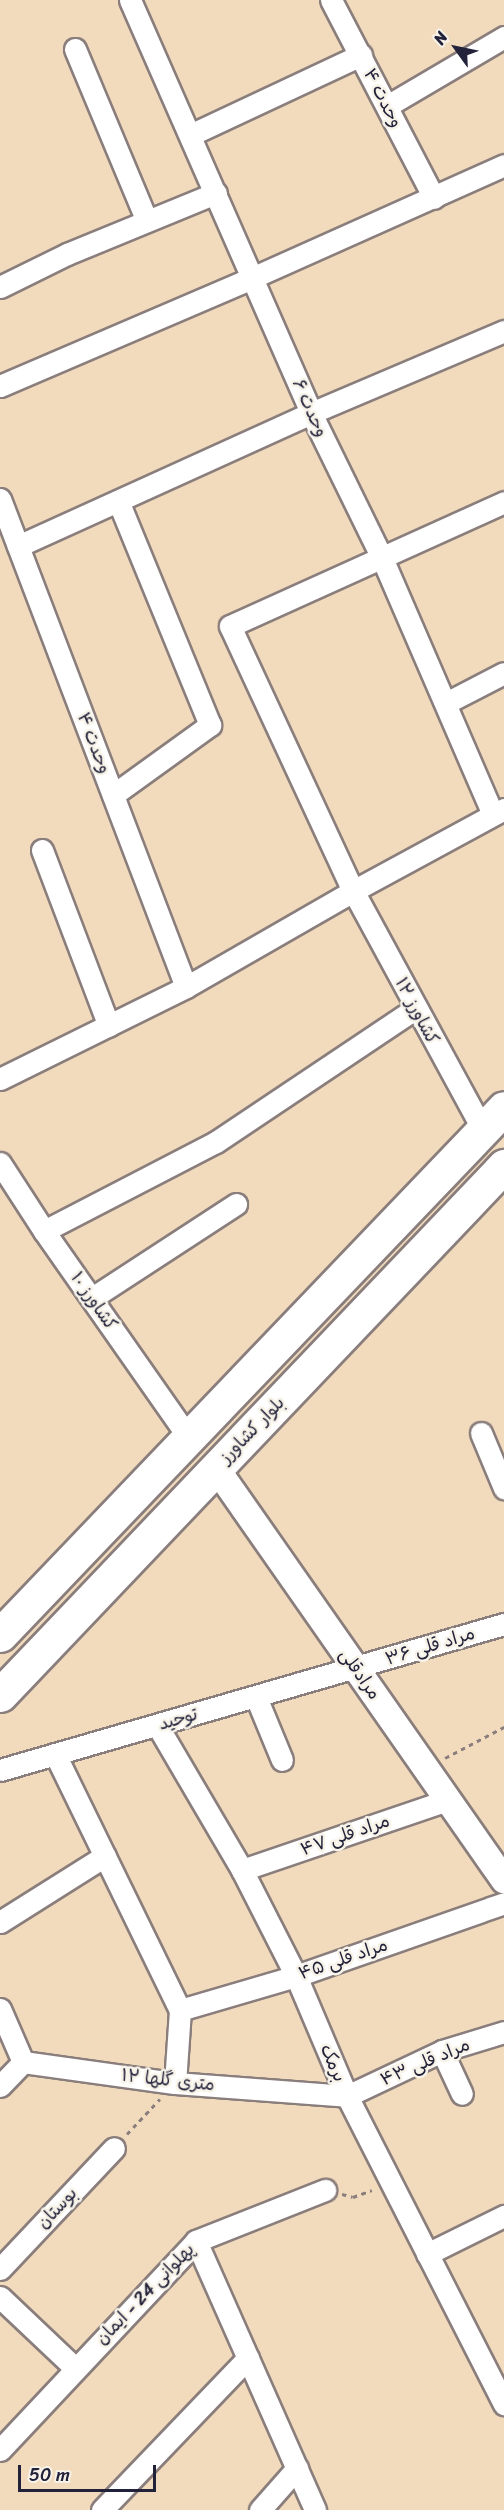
<!DOCTYPE html>
<html>
<head>
<meta charset="utf-8">
<style>
	body { margin:0 }
	#map { position:relative; width:504px; height:2510px; overflow:hidden; background:#f2dbbd; font-family:Sriracha,"Playpen Sans Arabic",sans-serif }
	div>[style] { position:absolute }
	[style*='--x'] { left:calc(var(--x)*1px); top:calc(var(--y)*1px); width:calc(var(--w)*1px); rotate:calc(var(--a)*1deg) }
	.path>* { height:3px; margin-top:-1.5px; transform-origin:0; background:repeating-linear-gradient(90deg,#8a7e7c 0 4.5px,transparent 0 9px) }
	.roads { filter:drop-shadow(2px 0 #8a7e7c) drop-shadow(-2px 0 #8a7e7c) drop-shadow(0 2px #8a7e7c) drop-shadow(0 -2px #8a7e7c) }
	.minor>* { height:21px; margin:-10.5px; padding:0 10.5px; transform-origin:10.5px; border-radius:10.5px; background:#fff }
	.tertiary>* { height:26px; margin:-13px; padding:0 13px; transform-origin:13px; border-radius:13px; background:#fff }
	.primary>* { height:33px; margin:-16.5px; padding:0 16.5px; transform-origin:16.5px; border-radius:16.5px; background:#fff }
	span { translate:-50% -50%; white-space:nowrap; text-align:center; line-height:1.15; -webkit-text-stroke:5px #f7f3e8; paint-order:stroke }
	.street-label { font-size:18px; color:#22223b }
	.north { position:absolute; left:426px; top:18px; width:60px; height:60px; -webkit-text-stroke:4px #f7f3e8; paint-order:stroke; rotate:303deg; font-size:16px; font-weight:700; line-height:24px; text-align:center; color:#22223b }
	.north::after { content:''; display:block; margin:auto; width:21px; height:27px; background:#22223b; clip-path:polygon(50% 0,100% 100%,50% 72%,0 100%) }
	.scale { position:absolute; left:18px; top:2465px; width:138px; height:27px; box-sizing:border-box; border:3px solid #22223b; border-top:0; padding-left:8px; font-size:18px; line-height:21px; white-space:nowrap; color:#22223b; -webkit-text-stroke:4px #f7f3e8; paint-order:stroke }
</style>
</head>
<body>
<div id="map">
	<div class="path">
		<div style="--x:445;--y:1758;--w:67;--a:-27.7"></div>
		<div style="--x:127;--y:2134;--w:48;--a:-46.7"></div>
		<div style="--x:342;--y:2194;--w:11;--a:15"></div>
		<div style="--x:353;--y:2197;--w:20;--a:-20"></div>
	</div>
	<div class="roads">
		<div class="minor">
			<div style="--x:130;--y:0;--w:451;--a:66.3"></div>
			<div style="--x:311;--y:413;--w:161;--a:63.9"></div>
			<div style="--x:382;--y:558;--w:279;--a:66.6"></div>
			<div style="--x:331;--y:0;--w:223;--a:62.5"></div>
			<div style="--x:75;--y:49;--w:186;--a:67.3"></div>
			<div style="--x:387;--y:106;--w:136;--a:-30.5"></div>
			<div style="--x:190;--y:135;--w:189;--a:-25.1"></div>
			<div style="--x:0;--y:287;--w:75;--a:-26.2"></div>
			<div style="--x:67;--y:254;--w:161;--a:-22.3"></div>
			<div style="--x:0;--y:386;--w:276;--a:-23.2"></div>
			<div style="--x:254;--y:277;--w:274;--a:-24.1"></div>
			<div style="--x:0;--y:499;--w:522;--a:69.14"></div>
			<div style="--x:18;--y:546;--w:322;--a:-24.4"></div>
			<div style="--x:311;--y:413;--w:210;--a:-23"></div>
			<div style="--x:446;--y:703;--w:65;--a:-27.3"></div>
			<div style="--x:113;--y:795;--w:120;--a:-35.8"></div>
			<div style="--x:210;--y:725;--w:242;--a:-112.3"></div>
			<div style="--x:42;--y:850;--w:188;--a:69.2"></div>
			<div style="--x:0;--y:1079;--w:208;--a:-26.3"></div>
			<div style="--x:186;--y:987;--w:193;--a:-29.9"></div>
			<div style="--x:353;--y:891;--w:172;--a:-28.5"></div>
			<div style="--x:483;--y:1130;--w:272;--a:-118.5"></div>
			<div style="--x:353;--y:891;--w:292;--a:-114.9"></div>
			<div style="--x:230;--y:626;--w:301;--a:-24.3"></div>
			<div style="--x:0;--y:1163;--w:81;--a:57.1"></div>
			<div style="--x:44;--y:1231;--w:253;--a:55"></div>
			<div style="--x:44;--y:1231;--w:194;--a:-27.4"></div>
			<div style="--x:216;--y:1142;--w:241;--a:-33.8"></div>
			<div style="--x:92;--y:1298;--w:172;--a:-33.1"></div>
			<div style="--x:481;--y:1433;--w:60;--a:67.3"></div>
			<div style="--x:256;--y:1697;--w:68;--a:67.6"></div>
			<div style="--x:157;--y:1725;--w:168;--a:59.6"></div>
			<div style="--x:242;--y:1870;--w:119;--a:63"></div>
			<div style="--x:296;--y:1976;--w:130;--a:67"></div>
			<div style="--x:347;--y:2096;--w:346;--a:63"></div>
			<div style="--x:55;--y:1754;--w:285;--a:64"></div>
			<div style="--x:180;--y:2010;--w:73;--a:93.9"></div>
			<div style="--x:0;--y:1770;--w:525;--a:-16.16"></div>
			<div style="--x:242;--y:1870;--w:218;--a:-18.8"></div>
			<div style="--x:0;--y:1922;--w:124;--a:-32.2"></div>
			<div style="--x:0;--y:2009;--w:58;--a:66.5"></div>
			<div style="--x:180;--y:2010;--w:121;--a:-16.3"></div>
			<div style="--x:296;--y:1976;--w:220;--a:-19.3"></div>
			<div style="--x:442;--y:2051;--w:47;--a:65.1"></div>
			<div style="--x:0;--y:2086;--w:33;--a:-46"></div>
			<div style="--x:23;--y:2062;--w:153;--a:7.9"></div>
			<div style="--x:175;--y:2083;--w:172;--a:4.3"></div>
			<div style="--x:347;--y:2096;--w:105;--a:-25.3"></div>
			<div style="--x:442;--y:2051;--w:65;--a:-17"></div>
			<div style="--x:196;--y:2241;--w:294;--a:66.1"></div>
			<div style="--x:427;--y:2254;--w:86;--a:-26.3"></div>
			<div style="--x:0;--y:2269;--w:166;--a:-46.7"></div>
			<div style="--x:0;--y:2297;--w:103;--a:43.4"></div>
			<div style="--x:0;--y:2450;--w:287;--a:-46.8"></div>
			<div style="--x:196;--y:2241;--w:139;--a:-21.6"></div>
			<div style="--x:102;--y:2510;--w:211;--a:-46.2"></div>
			<div style="--x:260;--y:2510;--w:56;--a:-48.6"></div>
		</div>
		<div class="tertiary">
			<div style="--x:216;--y:1468;--w:503;--a:55.05"></div>
		</div>
		<div class="primary">
			<div style="--x:0;--y:1635;--w:729;--a:-46.28"></div>
			<div style="--x:0;--y:1695;--w:731;--a:-46.39"></div>
		</div>
	</div>
	<div class="street-label">
		<span style="left:383px;top:98px;rotate:63deg">وحدت ۴</span>
		<span style="left:310px;top:408px;rotate:66deg">وحدت ۶</span>
		<span style="left:94px;top:743px;rotate:69deg">وحدت ۴</span>
		<span style="left:417px;top:1011px;rotate:62deg">کشاورز ۱۲</span>
		<span style="left:94px;top:1301px;rotate:55deg">کشاورز ۱۰</span>
		<span style="left:252px;top:1430px;rotate:-46deg">بلوار کشاورز</span>
		<span style="left:430px;top:1646px;rotate:-17deg">مراد قلی ۳۶</span>
		<span style="left:360px;top:1674px;rotate:55deg">مرادقلی</span>
		<span style="left:178px;top:1719px;rotate:-16deg">توحید</span>
		<span style="left:345px;top:1835px;rotate:-19deg">مراد قلی ۴۷</span>
		<span style="left:343px;top:1959px;rotate:-19deg">مراد قلی ۴۵</span>
		<span style="left:425px;top:2062px;rotate:-23deg">مراد قلی ۴۳</span>
		<span style="left:333px;top:2063px;rotate:67deg">برمک</span>
		<span style="left:168px;top:2080px;rotate:6deg">۱۲ متری گلها</span>
		<span style="left:57px;top:2208px;rotate:-47deg">بوستان</span>
		<span style="left:145px;top:2294px;rotate:-46deg">پهلوانی 24 - ایمان</span>
	</div>
	<div class="north">N</div>
	<div class="scale">50 m</div>
</div>
</body>
</html>
